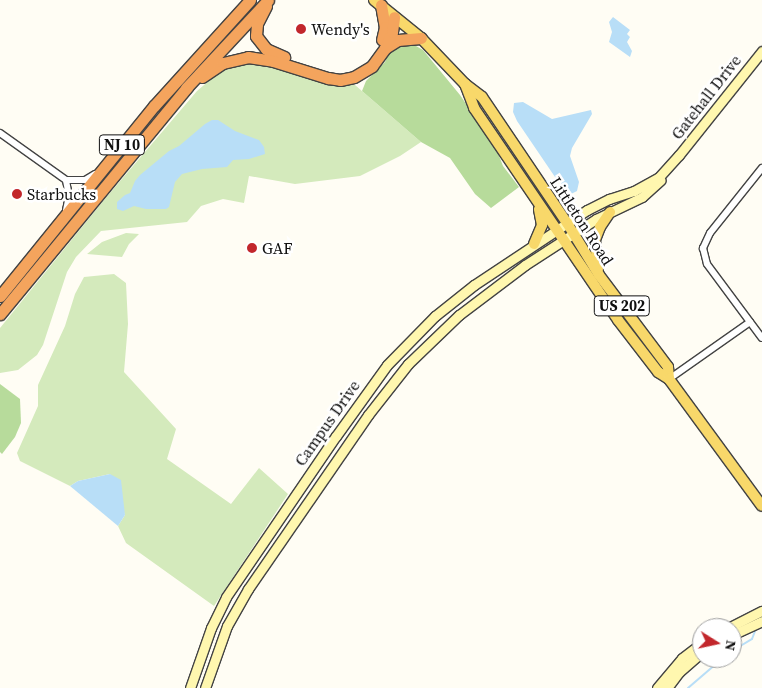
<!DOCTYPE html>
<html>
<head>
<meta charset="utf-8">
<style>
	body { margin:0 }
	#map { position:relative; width:762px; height:688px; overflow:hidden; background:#fffdf4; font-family:"Source Serif 4",serif }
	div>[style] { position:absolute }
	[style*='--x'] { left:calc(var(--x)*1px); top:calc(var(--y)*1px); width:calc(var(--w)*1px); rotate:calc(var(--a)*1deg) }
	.green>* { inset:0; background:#d4eabc }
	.forest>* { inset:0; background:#b7db9b }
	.water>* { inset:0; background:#b8def7 }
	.stream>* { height:2px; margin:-1px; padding:0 1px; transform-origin:1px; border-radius:1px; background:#b8def7 }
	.roads { filter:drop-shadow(1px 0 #434343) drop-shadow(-1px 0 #434343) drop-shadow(0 1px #434343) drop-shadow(0 -1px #434343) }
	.street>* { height:6px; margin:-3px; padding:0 3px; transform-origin:3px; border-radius:3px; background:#fff }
	.secondary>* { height:9px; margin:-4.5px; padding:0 4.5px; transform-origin:4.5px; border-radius:4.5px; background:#fff7af }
	.primary>* { height:10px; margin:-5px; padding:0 5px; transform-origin:5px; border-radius:5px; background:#f8d86a }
	.highway>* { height:11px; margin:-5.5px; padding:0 5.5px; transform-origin:5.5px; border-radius:5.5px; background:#f4a45d }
	.dots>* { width:14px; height:14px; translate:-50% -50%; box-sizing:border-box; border:2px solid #fff; border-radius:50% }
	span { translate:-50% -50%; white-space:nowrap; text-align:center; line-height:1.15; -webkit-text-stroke:5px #fff; paint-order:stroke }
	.shield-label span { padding:1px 4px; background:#fff; border:1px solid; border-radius:4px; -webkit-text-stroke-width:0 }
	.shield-label { font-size:15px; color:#101010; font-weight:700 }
	.poi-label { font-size:16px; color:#101010 }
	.left { translate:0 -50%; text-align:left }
	.street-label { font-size:16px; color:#101010 }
	.north { position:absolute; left:692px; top:618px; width:50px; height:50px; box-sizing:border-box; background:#fff; border:1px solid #9f9f9f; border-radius:50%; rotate:100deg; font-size:14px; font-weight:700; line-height:20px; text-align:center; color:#101010 }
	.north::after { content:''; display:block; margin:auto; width:18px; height:22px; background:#c2272c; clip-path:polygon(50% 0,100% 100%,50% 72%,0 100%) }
</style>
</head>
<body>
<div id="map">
	<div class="green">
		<div style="clip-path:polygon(248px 63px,275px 66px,333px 85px,355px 85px,421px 142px,400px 156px,360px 176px,295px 184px,249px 176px,244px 203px,223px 199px,201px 206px,187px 222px,101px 231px,76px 257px,67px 272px,43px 345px,37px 355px,18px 370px,0 373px,0 328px,104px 200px,197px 91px,224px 68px)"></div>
		<div style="clip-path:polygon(126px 233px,139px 234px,129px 244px,122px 257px,87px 254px,102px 242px)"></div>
		<div style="clip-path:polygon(114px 274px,126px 283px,128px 324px,124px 372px,176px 429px,167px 459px,231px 504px,259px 468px,288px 494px,214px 606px,126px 543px,118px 526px,125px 515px,110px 474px,78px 481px,70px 486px,20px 461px,17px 453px,38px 406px,38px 385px,65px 326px,75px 294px,84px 277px)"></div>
	</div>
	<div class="forest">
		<div style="clip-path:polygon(409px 42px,423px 50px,460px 95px,496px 148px,503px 166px,519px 187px,491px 208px,475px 194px,450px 158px,421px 142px,362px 91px,366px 81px,385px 62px,390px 50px)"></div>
		<div style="clip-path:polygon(0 384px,20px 399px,21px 423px,15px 437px,2px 454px,0 452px)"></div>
	</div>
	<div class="water">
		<div style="clip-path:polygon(613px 17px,630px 30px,627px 34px,630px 37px,627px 42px,632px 51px,630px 57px,609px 42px,612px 32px,609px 22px)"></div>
		<div style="clip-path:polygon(523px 102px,552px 119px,591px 110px,592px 114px,572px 148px,570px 156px,579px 182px,577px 191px,571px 194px,555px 177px,517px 121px,513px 112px,514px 103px)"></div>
		<div style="clip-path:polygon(212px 120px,218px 120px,235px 131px,259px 140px,264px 147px,265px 154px,249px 159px,233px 160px,227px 167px,202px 169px,182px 174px,175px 182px,169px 207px,166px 209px,146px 209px,134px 206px,123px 211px,117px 209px,117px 202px,125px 195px,130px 193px,135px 181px,140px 175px,169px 151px,179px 146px,205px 124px)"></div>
		<div style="clip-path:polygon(110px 474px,121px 480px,125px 515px,118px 526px,70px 486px,78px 481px)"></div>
	</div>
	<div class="stream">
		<div style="--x:732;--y:651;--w:23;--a:-31"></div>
		<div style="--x:752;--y:639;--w:9;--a:-69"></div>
		<div style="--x:688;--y:688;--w:46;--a:-40.6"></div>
	</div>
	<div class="roads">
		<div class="street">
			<div style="--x:0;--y:133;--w:81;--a:35.5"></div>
			<div style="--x:66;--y:180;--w:19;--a:0"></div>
			<div style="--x:85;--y:180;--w:12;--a:-31"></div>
			<div style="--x:762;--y:168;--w:83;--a:128.7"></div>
			<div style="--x:710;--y:233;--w:17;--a:115"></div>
			<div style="--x:703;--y:248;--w:16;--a:76"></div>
			<div style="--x:707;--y:264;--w:92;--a:53.4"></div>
			<div style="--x:66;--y:210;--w:14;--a:-78"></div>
			<div style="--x:69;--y:196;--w:16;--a:-101"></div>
			<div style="--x:669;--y:379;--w:99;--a:-35.1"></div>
		</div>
		<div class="secondary">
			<div style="--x:728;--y:628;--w:38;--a:-27"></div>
			<div style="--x:732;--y:635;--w:33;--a:-25"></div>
			<div style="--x:190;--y:688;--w:64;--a:-70.7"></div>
			<div style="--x:211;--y:628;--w:34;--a:-64"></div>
			<div style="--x:226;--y:597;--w:195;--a:-55.7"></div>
			<div style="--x:336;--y:436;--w:87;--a:-54.3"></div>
			<div style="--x:387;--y:365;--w:69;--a:-45.6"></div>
			<div style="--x:435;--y:316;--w:50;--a:-38.5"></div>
			<div style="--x:474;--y:285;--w:136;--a:-33.6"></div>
			<div style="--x:587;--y:210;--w:25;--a:-27"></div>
			<div style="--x:609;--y:199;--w:26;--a:-18"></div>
			<div style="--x:634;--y:191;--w:29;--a:-29"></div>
			<div style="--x:659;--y:177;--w:30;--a:-48"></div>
			<div style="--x:679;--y:155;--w:133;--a:-51.4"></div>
			<div style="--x:205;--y:688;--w:66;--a:-70.5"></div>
			<div style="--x:227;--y:626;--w:43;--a:-60.4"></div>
			<div style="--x:248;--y:589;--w:211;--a:-55.4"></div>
			<div style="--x:368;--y:415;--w:65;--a:-51.9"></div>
			<div style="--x:408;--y:364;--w:71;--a:-43.9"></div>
			<div style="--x:459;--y:315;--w:83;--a:-37.1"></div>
			<div style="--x:525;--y:265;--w:85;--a:-32.9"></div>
			<div style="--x:596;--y:219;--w:51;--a:-25.6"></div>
			<div style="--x:642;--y:197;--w:25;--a:-42"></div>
			<div style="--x:657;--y:688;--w:39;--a:-50"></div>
			<div style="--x:682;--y:658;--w:25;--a:-37"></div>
			<div style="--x:667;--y:688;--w:20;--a:-53"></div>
			<div style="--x:679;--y:672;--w:30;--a:-41"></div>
		</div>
		<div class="primary">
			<div style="--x:374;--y:0;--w:60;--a:39"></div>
			<div style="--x:421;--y:38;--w:64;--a:46.3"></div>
			<div style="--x:465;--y:84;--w:21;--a:37"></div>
			<div style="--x:482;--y:97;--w:152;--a:56"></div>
			<div style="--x:567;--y:223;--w:61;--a:58.4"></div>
			<div style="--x:599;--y:275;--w:115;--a:53.1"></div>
			<div style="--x:668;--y:367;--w:12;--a:85"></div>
			<div style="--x:465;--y:84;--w:26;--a:69"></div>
			<div style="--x:474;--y:108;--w:256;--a:55.8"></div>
			<div style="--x:618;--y:320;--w:66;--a:52.4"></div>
			<div style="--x:658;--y:372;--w:13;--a:32"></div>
			<div style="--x:669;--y:379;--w:157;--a:53.8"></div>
			<div style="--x:534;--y:244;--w:21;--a:-67"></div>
			<div style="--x:542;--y:225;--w:16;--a:-101"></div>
			<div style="--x:598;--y:269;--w:29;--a:-96"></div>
			<div style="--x:595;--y:240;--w:14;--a:-69"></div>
			<div style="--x:600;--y:227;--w:18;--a:-56"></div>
		</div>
		<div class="highway">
			<div style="--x:381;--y:5;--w:22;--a:80"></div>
			<div style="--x:385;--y:27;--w:13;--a:103"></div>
			<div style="--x:266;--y:6;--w:20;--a:117"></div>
			<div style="--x:257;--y:24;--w:12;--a:95"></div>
			<div style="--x:256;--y:36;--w:16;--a:52"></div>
			<div style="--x:266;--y:49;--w:20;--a:24"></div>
			<div style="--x:385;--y:48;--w:15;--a:-32"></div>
			<div style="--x:398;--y:40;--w:23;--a:-5"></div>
			<div style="--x:202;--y:77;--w:25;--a:-34"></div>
			<div style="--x:223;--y:63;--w:26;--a:-13"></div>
			<div style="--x:248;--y:57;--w:25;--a:9"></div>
			<div style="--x:273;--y:61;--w:58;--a:17.2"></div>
			<div style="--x:328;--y:78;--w:12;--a:9"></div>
			<div style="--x:340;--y:80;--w:14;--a:-12"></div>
			<div style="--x:354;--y:77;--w:21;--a:-31"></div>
			<div style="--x:372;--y:66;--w:22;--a:-54"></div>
			<div style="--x:385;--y:48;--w:17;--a:-66"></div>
			<div style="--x:392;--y:32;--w:15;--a:-82"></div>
			<div style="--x:0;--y:296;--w:245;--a:-51"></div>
			<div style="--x:154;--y:106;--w:143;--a:-47.8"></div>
			<div style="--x:0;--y:314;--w:293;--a:-50.5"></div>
			<div style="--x:186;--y:88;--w:120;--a:-47"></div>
		</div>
	</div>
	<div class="dots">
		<div style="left:301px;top:29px;background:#c2272c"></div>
		<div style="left:17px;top:194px;background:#c2272c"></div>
		<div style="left:252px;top:248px;background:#c2272c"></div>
	</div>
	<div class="shield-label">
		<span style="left:122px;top:145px">NJ 10</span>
		<span style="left:622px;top:306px">US 202</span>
	</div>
	<div class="poi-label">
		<span class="left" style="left:311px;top:29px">Wendy's</span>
		<span class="left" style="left:27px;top:194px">Starbucks</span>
		<span class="left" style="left:262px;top:248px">GAF</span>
	</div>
	<div class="street-label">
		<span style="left:706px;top:97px;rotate:-52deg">Gatehall Drive</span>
		<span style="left:582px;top:221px;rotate:57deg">Littleton Road</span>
		<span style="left:327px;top:423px;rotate:-55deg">Campus Drive</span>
	</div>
	<div class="north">N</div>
</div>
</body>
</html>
